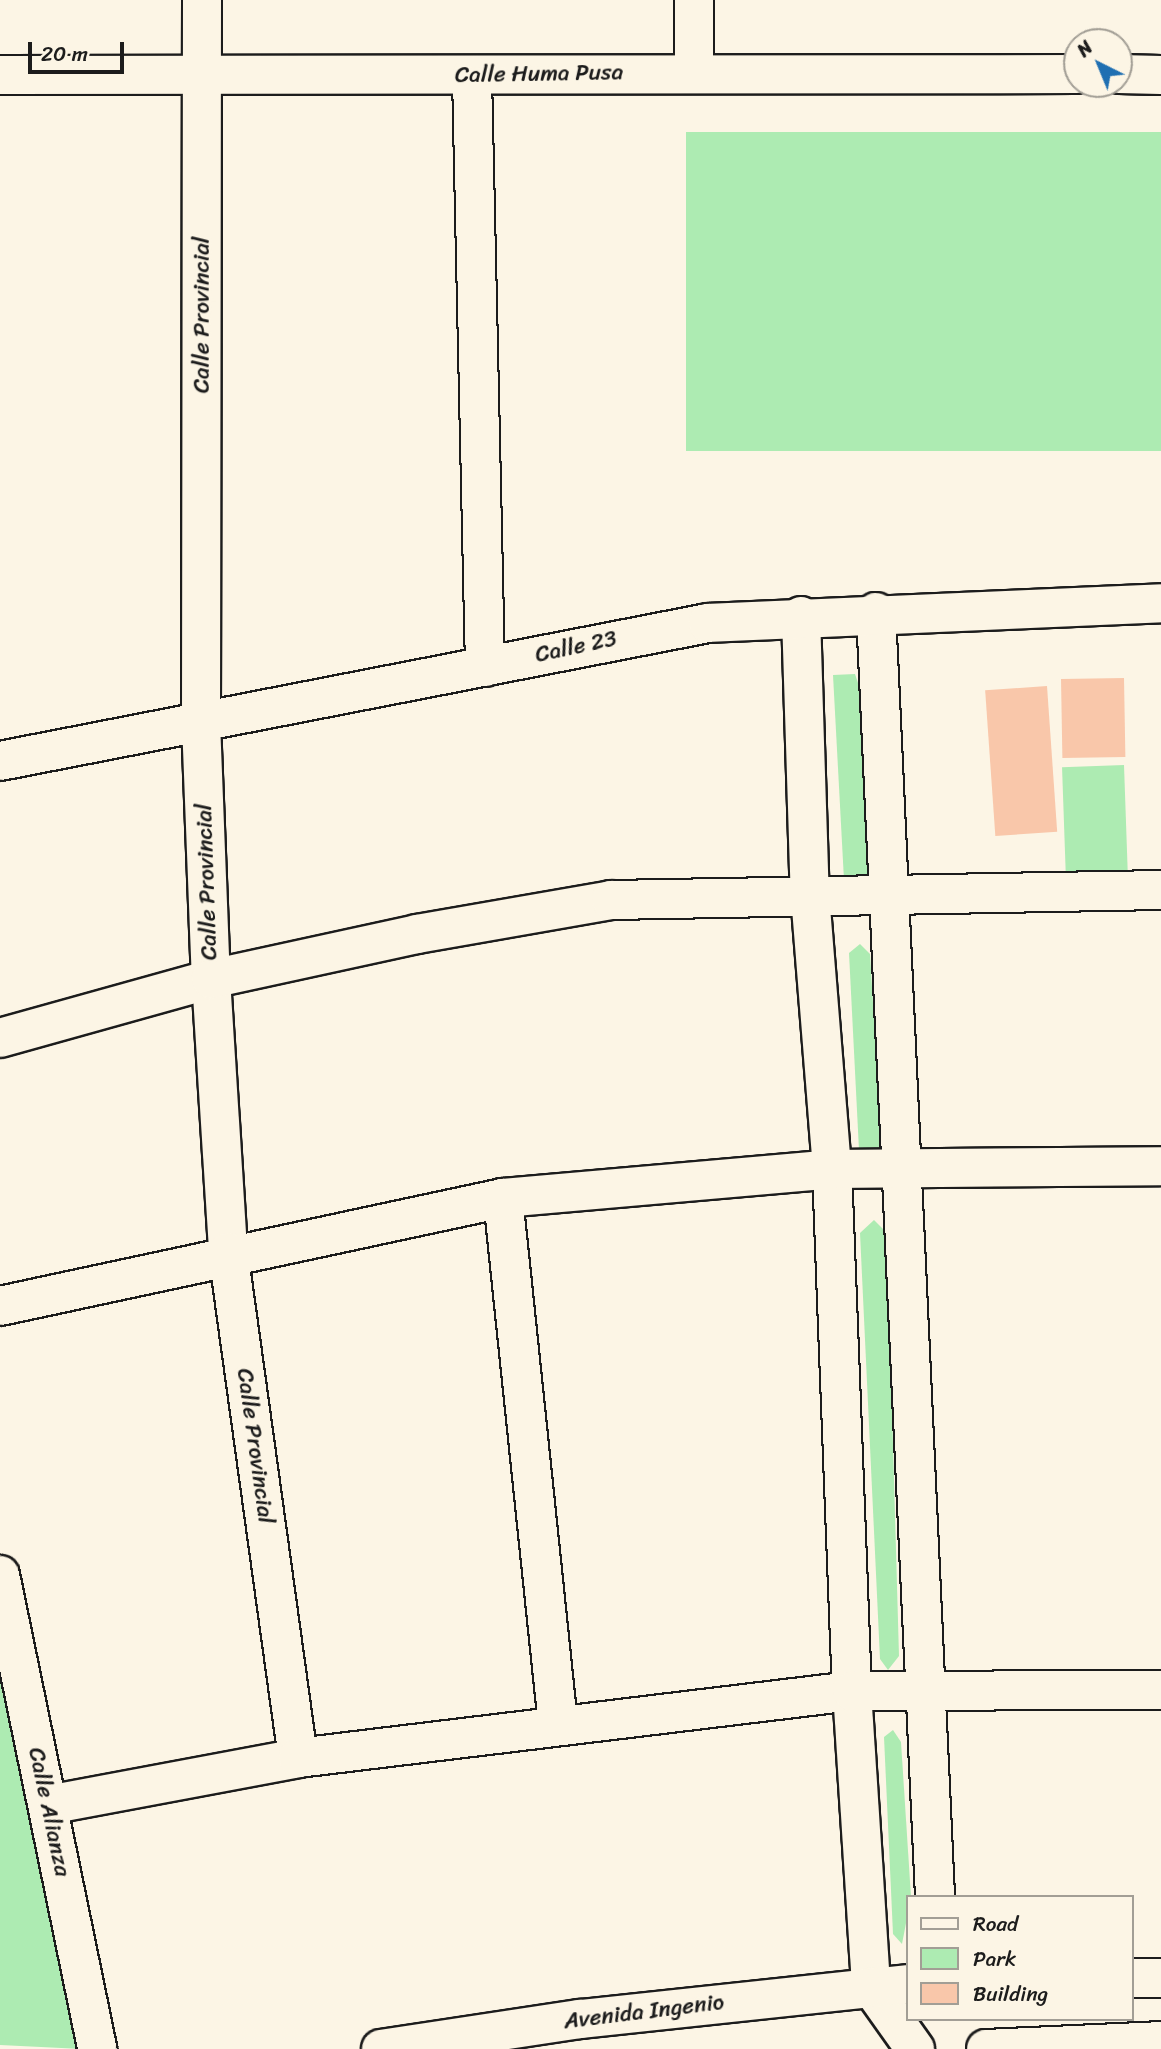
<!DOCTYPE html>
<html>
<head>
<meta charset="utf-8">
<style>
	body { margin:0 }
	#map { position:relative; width:1161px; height:2049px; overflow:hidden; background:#fcf5e5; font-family:Sriracha,sans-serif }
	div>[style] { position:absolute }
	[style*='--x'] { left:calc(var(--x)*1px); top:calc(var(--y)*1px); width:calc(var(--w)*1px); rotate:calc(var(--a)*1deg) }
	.green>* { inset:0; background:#adebb2; transform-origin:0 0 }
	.building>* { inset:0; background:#f9c7aa; transform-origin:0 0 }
	.roads { filter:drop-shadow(2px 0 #1c1c1c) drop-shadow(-2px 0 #1c1c1c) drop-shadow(0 2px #1c1c1c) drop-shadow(0 -2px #1c1c1c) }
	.minor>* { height:38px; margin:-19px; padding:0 19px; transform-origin:19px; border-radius:19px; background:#fcf5e5 }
	.tertiary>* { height:38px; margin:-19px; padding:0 19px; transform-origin:19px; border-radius:19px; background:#fcf5e5 }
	span { translate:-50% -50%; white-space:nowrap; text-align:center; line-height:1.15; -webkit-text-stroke:6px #fcf5e5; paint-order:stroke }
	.street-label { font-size:23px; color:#1c1c1c }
	.legend { position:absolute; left:906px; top:1895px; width:228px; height:126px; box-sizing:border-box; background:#fcf5e5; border:2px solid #a29e95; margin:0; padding:9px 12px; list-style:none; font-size:21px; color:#1c1c1c }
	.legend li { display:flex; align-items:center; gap:14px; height:35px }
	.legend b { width:35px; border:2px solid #a29e95 }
	.north { position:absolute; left:1063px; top:28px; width:70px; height:70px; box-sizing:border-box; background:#fcf5e5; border:2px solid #a29e95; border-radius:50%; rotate:317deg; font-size:19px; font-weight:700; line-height:28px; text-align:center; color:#1c1c1c }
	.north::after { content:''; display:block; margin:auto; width:24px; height:32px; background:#1f6fb2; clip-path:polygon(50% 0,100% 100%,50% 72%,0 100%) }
	.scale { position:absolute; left:28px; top:42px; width:96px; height:32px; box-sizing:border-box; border:4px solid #1c1c1c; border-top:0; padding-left:9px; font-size:21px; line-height:24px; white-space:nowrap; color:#1c1c1c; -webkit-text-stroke:5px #fcf5e5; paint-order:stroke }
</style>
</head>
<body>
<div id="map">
	<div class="green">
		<div style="left:1161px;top:132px;width:319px;height:475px;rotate:90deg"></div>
		<div style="clip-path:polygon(855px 674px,862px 695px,870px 880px,844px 880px,833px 675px)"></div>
		<div style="left:1124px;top:765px;width:119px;height:62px;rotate:88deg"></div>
		<div style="clip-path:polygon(860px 944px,870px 954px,882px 1150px,859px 1150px,849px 953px)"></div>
		<div style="clip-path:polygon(874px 1220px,887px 1233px,899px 1656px,888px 1670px,880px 1659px,860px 1233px)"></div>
		<div style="clip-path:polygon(0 1659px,82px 2049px,0 2045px)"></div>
		<div style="clip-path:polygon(893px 1730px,901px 1742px,911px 1897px,902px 1944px,893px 1934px,884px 1737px)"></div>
	</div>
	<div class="building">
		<div style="left:1124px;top:678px;width:79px;height:63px;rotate:89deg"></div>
		<div style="left:1047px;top:686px;width:146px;height:62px;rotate:86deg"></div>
	</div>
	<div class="roads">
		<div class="minor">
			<div style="--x:202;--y:0;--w:722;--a:90.08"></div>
			<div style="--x:201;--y:722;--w:257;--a:87.8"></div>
			<div style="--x:211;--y:979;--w:274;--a:86.4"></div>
			<div style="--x:228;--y:1252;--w:511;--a:82.12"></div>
			<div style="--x:694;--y:70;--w:70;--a:-90"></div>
			<div style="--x:1119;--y:74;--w:42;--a:1.4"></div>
			<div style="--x:0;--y:75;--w:1077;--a:-0.05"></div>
			<div style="--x:472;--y:76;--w:591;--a:88.74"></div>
			<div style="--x:876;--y:612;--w:1286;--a:87.37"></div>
			<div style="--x:801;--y:616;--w:279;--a:88.2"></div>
			<div style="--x:810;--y:895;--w:275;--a:85.4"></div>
			<div style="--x:832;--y:1169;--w:522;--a:87.81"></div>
			<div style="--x:852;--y:1691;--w:297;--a:86.3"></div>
			<div style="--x:871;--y:1987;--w:76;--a:54.6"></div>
			<div style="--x:0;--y:761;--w:721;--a:-11.03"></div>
			<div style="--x:708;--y:623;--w:453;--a:-2.5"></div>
			<div style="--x:0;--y:1038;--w:219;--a:-15.6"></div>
			<div style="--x:211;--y:979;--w:211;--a:-12.3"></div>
			<div style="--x:417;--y:934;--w:197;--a:-9.9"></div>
			<div style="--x:611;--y:900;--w:550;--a:-1.04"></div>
			<div style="--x:503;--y:1198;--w:529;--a:84.03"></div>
			<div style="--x:0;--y:1306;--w:514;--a:-12.12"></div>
			<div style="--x:503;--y:1198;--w:330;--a:-5"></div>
			<div style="--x:832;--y:1169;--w:329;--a:-0.5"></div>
			<div style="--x:0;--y:1575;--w:484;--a:78.4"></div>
			<div style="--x:48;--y:1805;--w:254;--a:-10.6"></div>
			<div style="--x:298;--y:1758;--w:558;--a:-6.9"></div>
			<div style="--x:852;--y:1691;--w:309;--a:-0.2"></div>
		</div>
		<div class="tertiary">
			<div style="--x:1131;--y:1978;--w:30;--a:0"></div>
			<div style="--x:381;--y:2049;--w:201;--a:-8.6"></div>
			<div style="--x:580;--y:2019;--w:329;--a:-6.1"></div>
			<div style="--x:986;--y:2049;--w:175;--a:-2.6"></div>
		</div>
	</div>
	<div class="street-label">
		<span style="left:539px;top:74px;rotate:-1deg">Calle Huma Pusa</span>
		<span style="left:202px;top:315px;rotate:-90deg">Calle Provincial</span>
		<span style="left:576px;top:647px;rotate:-12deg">Calle 23</span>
		<span style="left:207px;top:882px;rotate:-92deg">Calle Provincial</span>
		<span style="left:255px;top:1446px;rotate:82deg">Calle Provincial</span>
		<span style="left:49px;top:1812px;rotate:78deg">Calle Alianza</span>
		<span style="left:644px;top:2012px;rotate:-7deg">Avenida Ingenio</span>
	</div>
	<ul class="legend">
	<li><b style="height:9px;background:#fcf5e5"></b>Road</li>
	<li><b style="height:19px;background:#adebb2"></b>Park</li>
	<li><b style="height:19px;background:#f9c7aa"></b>Building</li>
	</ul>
	<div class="north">N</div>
	<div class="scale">20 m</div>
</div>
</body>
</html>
